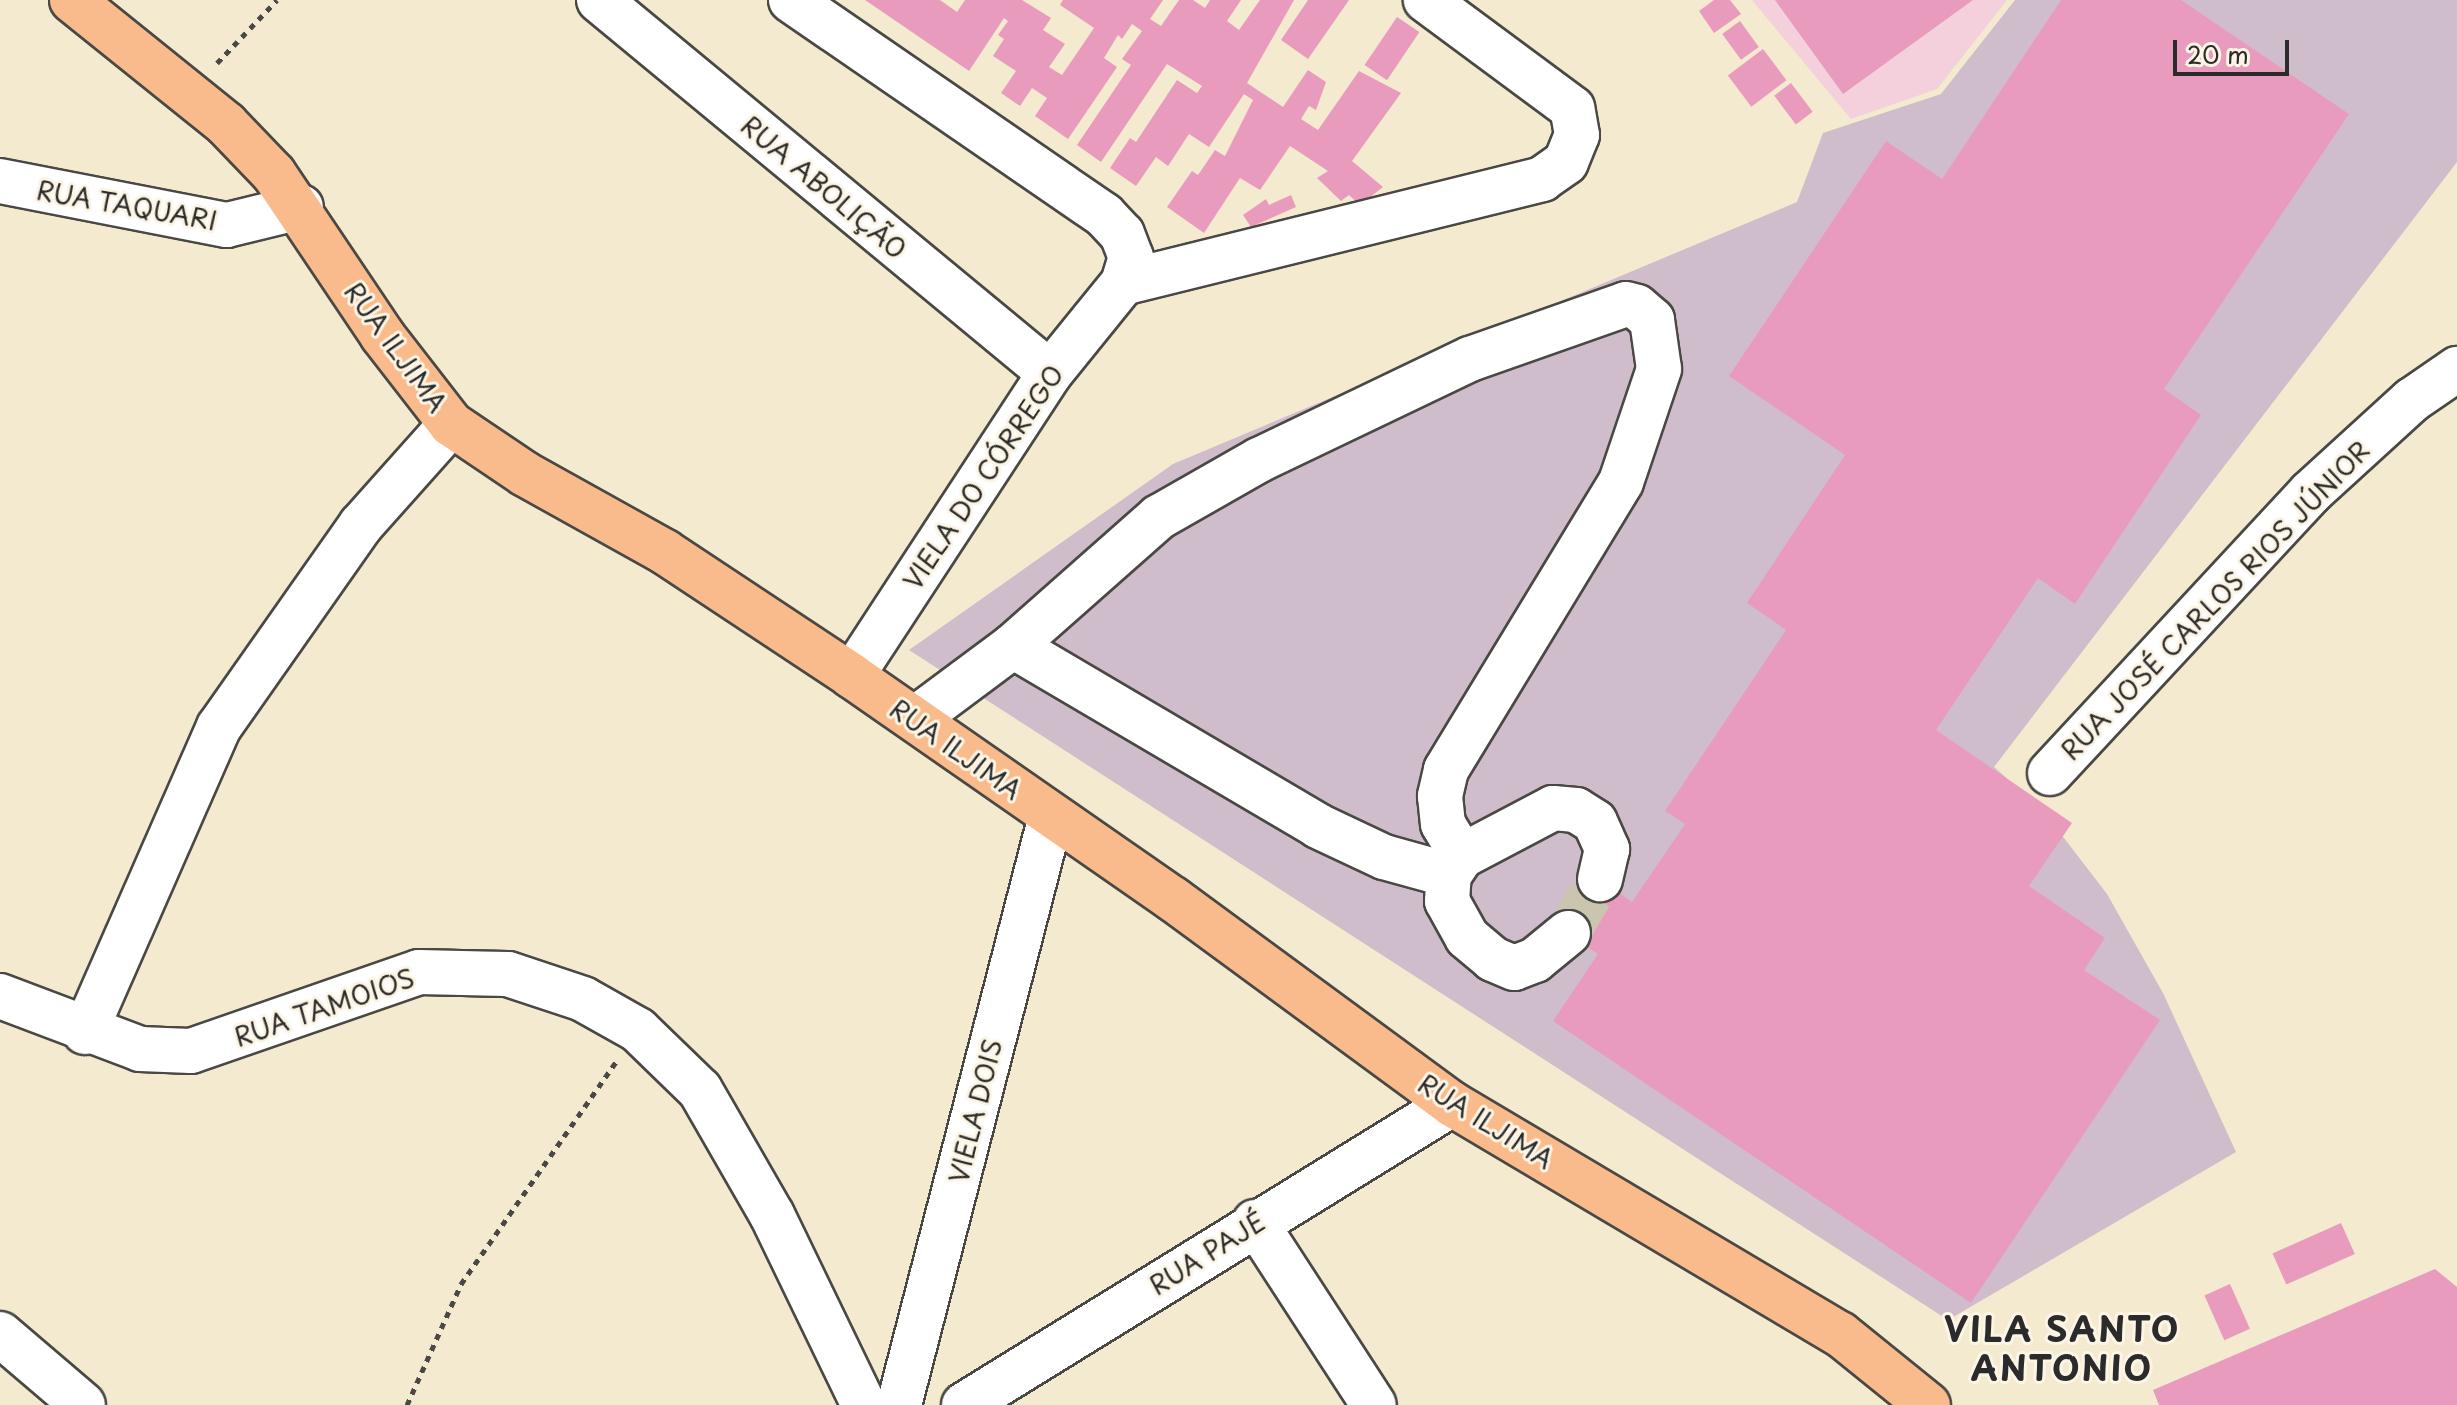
<!DOCTYPE html>
<html>
<head>
<meta charset="utf-8">
<style>
	body { margin:0 }
	#map { position:relative; width:2457px; height:1405px; overflow:hidden; background:#f3eacf; font-family:"Playpen Sans",sans-serif }
	div>[style] { position:absolute }
	[style*='--x'] { left:calc(var(--x)*1px); top:calc(var(--y)*1px); width:calc(var(--w)*1px); rotate:calc(var(--a)*1deg) }
	.built>* { inset:0; background:#f4cfdc }
	.industrial>* { inset:0; background:#d0bdcc }
	.building>* { inset:0; background:#e99bbd; transform-origin:0 0 }
	.minor-tunnel>* { height:44px; margin-top:-22px; transform-origin:0; background:repeating-linear-gradient(90deg,#cbc4ae 0 44px,transparent 0 66px) }
	.path>* { height:5px; margin-top:-2.5px; transform-origin:0; background:repeating-linear-gradient(90deg,#494844 0 6px,transparent 0 12px) }
	.roads { filter:drop-shadow(2px 0 #494844) drop-shadow(-2px 0 #494844) drop-shadow(0 2px #494844) drop-shadow(0 -2px #494844) }
	.minor>* { height:44px; margin:-22px; padding:0 22px; transform-origin:22px; border-radius:22px; background:#fff }
	.major>* { height:44px; margin:-22px; padding:0 22px; transform-origin:22px; border-radius:22px; background:#fabb8c }
	span { translate:-50% -50%; white-space:nowrap; text-align:center; line-height:1.15; -webkit-text-stroke:6px #fcf5e5; paint-order:stroke }
	.street-label { font-size:26px; color:#2b2b2b }
	.district-label { font-size:34px; color:#2b2b2b; font-weight:700; letter-spacing:2px }
	.scale { position:absolute; left:2173px; top:40px; width:116px; height:36px; box-sizing:border-box; border:4px solid #2b2b2b; border-top:0; padding-left:10px; font-size:24px; line-height:28px; white-space:nowrap; color:#2b2b2b; -webkit-text-stroke:6px #fcf5e5; paint-order:stroke }
</style>
</head>
<body>
<div id="map">
	<div class="built">
		<div style="clip-path:polygon(1752px 0,2007px 0,1937px 89px,1851px 119px)"></div>
	</div>
	<div class="industrial">
		<div style="clip-path:polygon(2015px 0,2457px 0,2457px 162px,1994px 767px,2041px 808px,2107px 894px,2163px 993px,2236px 1152px,1948px 1320px,909px 650px,1173px 464px,1797px 202px,1823px 133px,1941px 94px)"></div>
	</div>
	<div class="building">
		<div style="clip-path:polygon(865px 0,940px 0,957px 12px,965px 0,1022px 0,1051px 18px,1043px 30px,1065px 44px,1049px 67px,1062px 75px,1094px 28px,1060px 5px,1063px 0,1163px 0,1150px 19px,1161px 26px,1179px 0,1193px 0,1205px 8px,1210px 0,1241px 0,1227px 21px,1239px 30px,1260px 0,1294px 0,1247px 83px,1283px 107px,1308px 70px,1326px 82px,1316px 110px,1309px 106px,1301px 119px,1318px 130px,1359px 71px,1401px 93px,1352px 161px,1383px 187px,1360px 205px,1349px 195px,1341px 201px,1317px 178px,1328px 171px,1290px 146px,1260px 190px,1240px 178px,1204px 233px,1167px 207px,1192px 171px,1198px 175px,1215px 150px,1225px 156px,1253px 100px,1244px 94px,1209px 147px,1189px 134px,1168px 166px,1156px 157px,1136px 186px,1110px 168px,1130px 138px,1136px 142px,1177px 80px,1197px 93px,1202px 86px,1167px 64px,1101px 162px,1077px 145px,1131px 65px,1122px 59px,1142px 31px,1132px 24px,1122px 39px,1118px 35px,1104px 58px,1117px 67px,1068px 139px,1035px 116px,1047px 98px,1032px 88px,1020px 106px,1001px 93px,1016px 71px,993px 56px,1004px 39px,998px 35px,1008px 21px,1004px 18px,969px 71px)"></div>
		<div style="clip-path:polygon(1308px 0,1349px 0,1308px 59px,1281px 40px)"></div>
		<div style="clip-path:polygon(1714px 0,1730px 0,1741px 14px,1714px 33px,1699px 11px)"></div>
		<div style="clip-path:polygon(1775px 0,1973px 0,1843px 94px)"></div>
		<div style="clip-path:polygon(2061px 0,2181px 0,2349px 114px,2164px 389px,2201px 415px,2075px 604px,2038px 578px,1936px 730px,2072px 823px,2029px 886px,2105px 938px,2084px 970px,2160px 1020px,1971px 1303px,1553px 1021px,1598px 954px,1555px 926px,1591px 873px,1632px 902px,1685px 824px,1665px 811px,1786px 630px,1747px 603px,1845px 455px,1729px 376px,1886px 141px,1942px 179px)"></div>
		<div style="left:1397px;top:17px;width:27px;height:58px;rotate:34deg"></div>
		<div style="left:1740px;top:21px;width:32px;height:22px;rotate:54deg"></div>
		<div style="left:1763px;top:49px;width:39px;height:44px;rotate:53deg"></div>
		<div style="left:1791px;top:83px;width:36px;height:21px;rotate:53deg"></div>
		<div style="clip-path:polygon(1291px 195px,1296px 207px,1251px 227px,1243px 215px,1266px 199px,1269px 205px)"></div>
		<div style="left:2341px;top:1223px;width:34px;height:75px;rotate:66deg"></div>
		<div style="clip-path:polygon(2435px 1269px,2457px 1287px,2457px 1405px,2159px 1405px,2153px 1390px)"></div>
		<div style="left:2230px;top:1284px;width:49px;height:28px;rotate:66deg"></div>
	</div>
	<div class="minor-tunnel">
		<div style="--x:1568;--y:933;--w:63;--a:-59.3"></div>
	</div>
	<div class="path">
		<div style="--x:217;--y:63;--w:87;--a:-46.4"></div>
		<div style="--x:407;--y:1405;--w:133;--a:-65.9"></div>
		<div style="--x:461;--y:1284;--w:271;--a:-55.1"></div>
	</div>
	<div class="roads">
		<div class="minor">
			<div style="--x:599;--y:0;--w:585;--a:39.59"></div>
			<div style="--x:791;--y:0;--w:380;--a:34.5"></div>
			<div style="--x:1104;--y:215;--w:26;--a:47"></div>
			<div style="--x:1122;--y:234;--w:25;--a:69"></div>
			<div style="--x:1131;--y:257;--w:27;--a:107"></div>
			<div style="--x:1123;--y:283;--w:116;--a:129"></div>
			<div style="--x:1050;--y:373;--w:362;--a:123.2"></div>
			<div style="--x:0;--y:181;--w:231;--a:11"></div>
			<div style="--x:227;--y:225;--w:76;--a:-13.7"></div>
			<div style="--x:1123;--y:283;--w:432;--a:-13.9"></div>
			<div style="--x:1542;--y:179;--w:29;--a:-35"></div>
			<div style="--x:1566;--y:162;--w:29;--a:-68"></div>
			<div style="--x:1577;--y:135;--w:27;--a:-100"></div>
			<div style="--x:1572;--y:108;--w:182;--a:-143.5"></div>
			<div style="--x:1013;--y:646;--w:354;--a:30.5"></div>
			<div style="--x:1318;--y:826;--w:73;--a:25.2"></div>
			<div style="--x:1384;--y:857;--w:67;--a:15.5"></div>
			<div style="--x:915;--y:719;--w:122;--a:-36.7"></div>
			<div style="--x:1013;--y:646;--w:195;--a:-41.5"></div>
			<div style="--x:1159;--y:517;--w:115;--a:-29.7"></div>
			<div style="--x:1259;--y:460;--w:234;--a:-25.6"></div>
			<div style="--x:1470;--y:359;--w:165;--a:-19.4"></div>
			<div style="--x:1626;--y:304;--w:11;--a:15"></div>
			<div style="--x:1637;--y:307;--w:20;--a:41"></div>
			<div style="--x:1652;--y:320;--w:49;--a:81.9"></div>
			<div style="--x:1659;--y:369;--w:119;--a:108.6"></div>
			<div style="--x:1621;--y:482;--w:337;--a:121.3"></div>
			<div style="--x:1446;--y:770;--w:27;--a:103"></div>
			<div style="--x:1440;--y:796;--w:28;--a:84"></div>
			<div style="--x:1443;--y:824;--w:37;--a:59"></div>
			<div style="--x:2050;--y:773;--w:382;--a:-47.1"></div>
			<div style="--x:2310;--y:493;--w:138;--a:-42.4"></div>
			<div style="--x:2412;--y:400;--w:55;--a:-34.6"></div>
			<div style="--x:1568;--y:933;--w:43;--a:140.7"></div>
			<div style="--x:1535;--y:960;--w:22;--a:159"></div>
			<div style="--x:1514;--y:968;--w:23;--a:-157"></div>
			<div style="--x:1493;--y:959;--w:34;--a:-140"></div>
			<div style="--x:1467;--y:937;--w:41;--a:-119.1"></div>
			<div style="--x:1447;--y:901;--w:26;--a:-86"></div>
			<div style="--x:1449;--y:875;--w:23;--a:-56"></div>
			<div style="--x:1462;--y:856;--w:103;--a:-27.8"></div>
			<div style="--x:1553;--y:808;--w:23;--a:5"></div>
			<div style="--x:1576;--y:810;--w:22;--a:32"></div>
			<div style="--x:1595;--y:822;--w:30;--a:66"></div>
			<div style="--x:1607;--y:849;--w:31;--a:103"></div>
			<div style="--x:0;--y:996;--w:150;--a:20.7"></div>
			<div style="--x:140;--y:1049;--w:51;--a:2.2"></div>
			<div style="--x:191;--y:1051;--w:241;--a:-19.1"></div>
			<div style="--x:419;--y:972;--w:89;--a:1.3"></div>
			<div style="--x:508;--y:974;--w:79;--a:18.4"></div>
			<div style="--x:583;--y:999;--w:63;--a:29.4"></div>
			<div style="--x:638;--y:1030;--w:86;--a:44.1"></div>
			<div style="--x:700;--y:1090;--w:144;--a:60.1"></div>
			<div style="--x:772;--y:1215;--w:211;--a:64.2"></div>
			<div style="--x:85;--y:1032;--w:333;--a:-66.3"></div>
			<div style="--x:219;--y:727;--w:247;--a:-54.9"></div>
			<div style="--x:361;--y:525;--w:135;--a:-48.3"></div>
			<div style="--x:1255;--y:1222;--w:218;--a:57"></div>
			<div style="--x:0;--y:1334;--w:109;--a:40.5"></div>
			<div style="--x:899;--y:1405;--w:608;--a:-75.53"></div>
			<div style="--x:964;--y:1405;--w:573;--a:-31.67"></div>
		</div>
		<div class="major">
			<div style="--x:72;--y:0;--w:198;--a:38.8"></div>
			<div style="--x:226;--y:124;--w:69;--a:46.2"></div>
			<div style="--x:274;--y:174;--w:194;--a:56.1"></div>
			<div style="--x:382;--y:335;--w:113;--a:52.2"></div>
			<div style="--x:451;--y:424;--w:89;--a:34"></div>
			<div style="--x:525;--y:474;--w:160;--a:29.1"></div>
			<div style="--x:665;--y:552;--w:224;--a:33.5"></div>
			<div style="--x:852;--y:676;--w:391;--a:34.8"></div>
			<div style="--x:1173;--y:899;--w:346;--a:36.3"></div>
			<div style="--x:1452;--y:1104;--w:451;--a:30.7"></div>
			<div style="--x:1840;--y:1334;--w:113;--a:38.9"></div>
		</div>
	</div>
	<div class="street-label">
		<span style="left:824px;top:187px;rotate:40deg">RUA ABOLIÇÃO</span>
		<span style="left:127px;top:205px;rotate:10deg">RUA TAQUARI</span>
		<span style="left:396px;top:347px;rotate:54deg">RUA ILJIMA</span>
		<span style="left:983px;top:477px;rotate:-56deg">VIELA DO CÓRREGO</span>
		<span style="left:2215px;top:600px;rotate:-46deg">RUA JOSÉ CARLOS RIOS JÚNIOR</span>
		<span style="left:956px;top:749px;rotate:35deg">RUA ILJIMA</span>
		<span style="left:324px;top:1007px;rotate:-19deg">RUA TAMOIOS</span>
		<span style="left:975px;top:1111px;rotate:-76deg">VIELA DOIS</span>
		<span style="left:1486px;top:1121px;rotate:32deg">RUA ILJIMA</span>
		<span style="left:1207px;top:1253px;rotate:-32deg">RUA PAJÉ</span>
	</div>
	<div class="district-label">
		<span style="left:2062px;top:1348px">VILA SANTO<br>ANTONIO</span>
	</div>
	<div class="scale">20 m</div>
</div>
</body>
</html>
